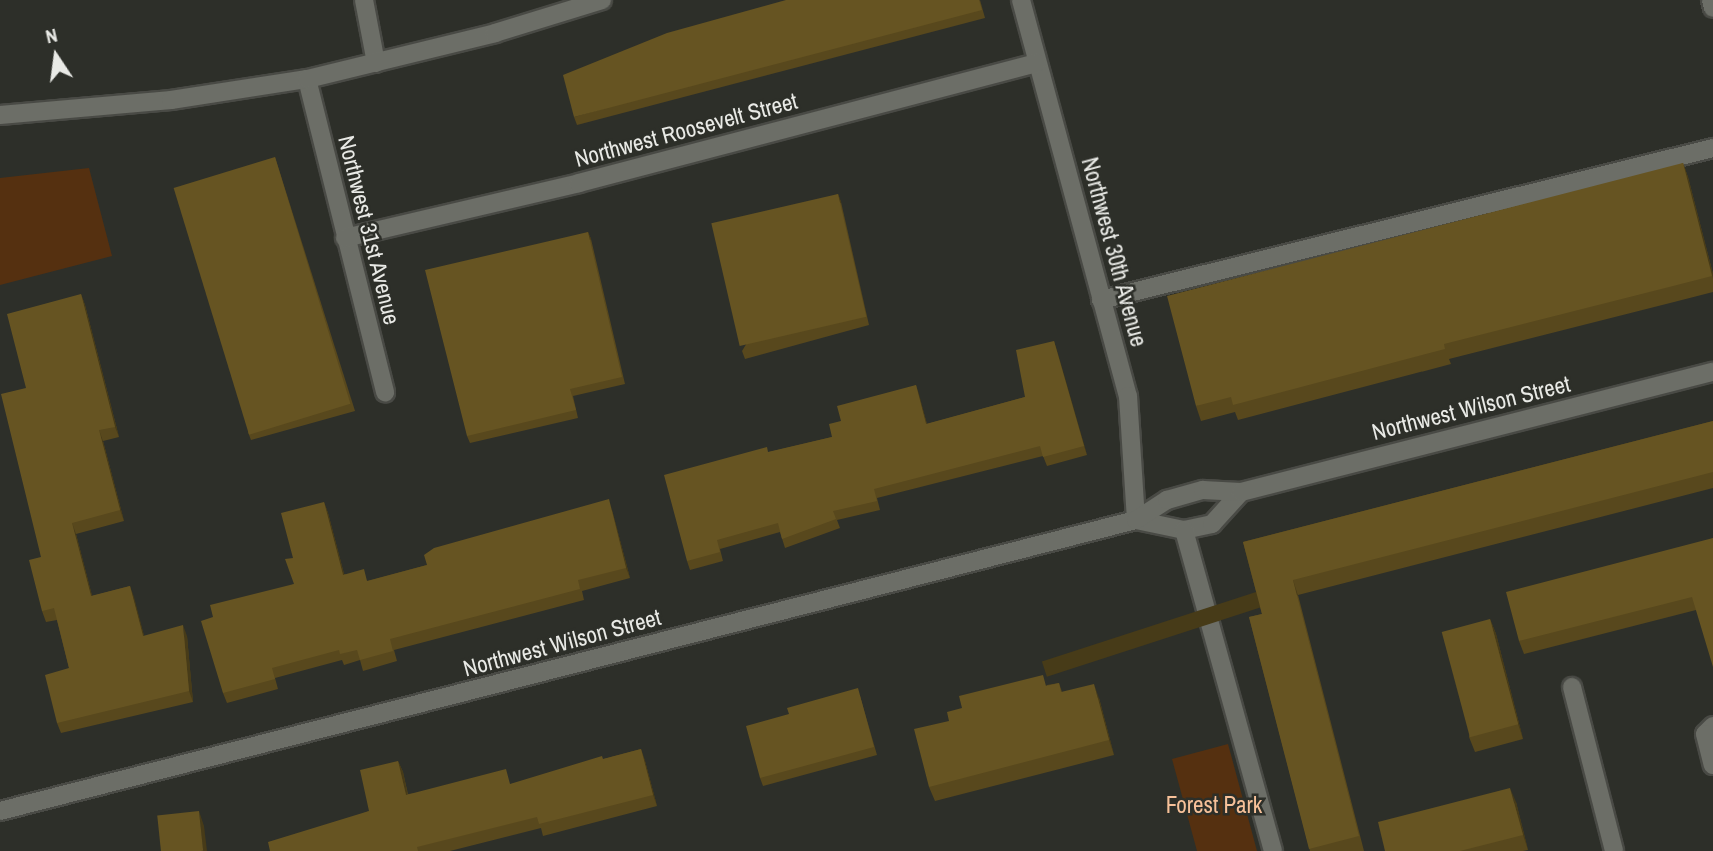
<!DOCTYPE html>
<html>
<head>
<meta charset="utf-8">
<style>
	body { margin:0 }
	#map { position:relative; width:1713px; height:851px; overflow:hidden; background:#2d2f29; font-family:"Archivo Narrow",sans-serif }
	div>[style] { position:absolute }
	[style*='--x'] { left:calc(var(--x)*1px); top:calc(var(--y)*1px); width:calc(var(--w)*1px); rotate:calc(var(--a)*1deg) }
	.green>* { inset:0; background:#553010 }
	.roads { filter:drop-shadow(2px 0 #494a45) drop-shadow(-2px 0 #494a45) drop-shadow(0 2px #494a45) drop-shadow(0 -2px #494a45) }
	.service>* { height:18px; margin:-9px; padding:0 9px; transform-origin:9px; border-radius:9px; background:#6c6e67 }
	.minor>* { height:18px; margin:-9px; padding:0 9px; transform-origin:9px; border-radius:9px; background:#6c6e67 }
	.secondary>* { height:18px; margin:-9px; padding:0 9px; transform-origin:9px; border-radius:9px; background:#6c6e67 }
	.wall>* { inset:0; background:#58481d }
	.shaded-wall>* { inset:0; background:#473b18; transform-origin:0 0 }
	.building>* { inset:0; background:#665422; transform-origin:0 0 }
	span { translate:-50% -50%; white-space:nowrap; text-align:center; line-height:1.15; -webkit-text-stroke:5px #2d2f29; paint-order:stroke }
	.street-label { font-size:23px; color:#e9eae6 }
	.park-label { font-size:23px; color:#f7c199 }
	.north { position:absolute; left:21px; top:21px; width:70px; height:70px; -webkit-text-stroke:5px #2d2f29; paint-order:stroke; rotate:347deg; font-size:19px; font-weight:700; line-height:28px; text-align:center; color:#e9eae6 }
	.north::after { content:''; display:block; margin:auto; width:24px; height:32px; background:#e9eae6; clip-path:polygon(50% 0,100% 100%,50% 72%,0 100%) }
</style>
</head>
<body>
<div id="map">
	<div class="green">
		<div style="clip-path:polygon(89px 168px,112px 256px,0 285px,0 178px)"></div>
		<div style="clip-path:polygon(1228px 744px,1257px 851px,1197px 851px,1172px 759px)"></div>
	</div>
	<div class="roads">
		<div class="service">
			<div style="--x:1101;--y:300;--w:631;--a:-13.95"></div>
			<div style="--x:1572;--y:687;--w:169;--a:75.6"></div>
			<div style="--x:1713;--y:726;--w:11;--a:135"></div>
			<div style="--x:1705;--y:734;--w:32;--a:76"></div>
		</div>
		<div class="minor">
			<div style="--x:364;--y:0;--w:64;--a:79.2"></div>
			<div style="--x:1021;--y:0;--w:410;--a:74.9"></div>
			<div style="--x:1128;--y:396;--w:124;--a:86.3"></div>
			<div style="--x:1711;--y:0;--w:8;--a:76"></div>
			<div style="--x:307;--y:79;--w:323;--a:76"></div>
			<div style="--x:345;--y:238;--w:240;--a:-13.2"></div>
			<div style="--x:579;--y:183;--w:473;--a:-14.7"></div>
			<div style="--x:1136;--y:520;--w:49;--a:11.8"></div>
			<div style="--x:1184;--y:530;--w:29;--a:-12"></div>
			<div style="--x:1212;--y:524;--w:43;--a:-47.8"></div>
			<div style="--x:1184;--y:530;--w:333;--a:74.5"></div>
			<div style="--x:0;--y:811;--w:1173;--a:-14.37"></div>
			<div style="--x:1136;--y:520;--w:37;--a:-33"></div>
			<div style="--x:1167;--y:500;--w:37;--a:-16"></div>
			<div style="--x:1203;--y:490;--w:38;--a:3"></div>
			<div style="--x:1241;--y:492;--w:487;--a:-14.3"></div>
		</div>
		<div class="secondary">
			<div style="--x:0;--y:115;--w:172;--a:-5"></div>
			<div style="--x:171;--y:100;--w:138;--a:-8.8"></div>
			<div style="--x:307;--y:79;--w:194;--a:-13.7"></div>
			<div style="--x:495;--y:33;--w:112;--a:-17.1"></div>
		</div>
	</div>
	<div class="wall">
		<div style="clip-path:polygon(980px 0,985px 18px,577px 125px,574px 117px)"></div>
		<div style="clip-path:polygon(275px 157px,355px 411px,251px 440px,248px 432px)"></div>
		<div style="clip-path:polygon(1683px 163px,1688px 177px,1713px 274px,1713px 292px,1449px 359px,1451px 364px,1238px 420px,1235px 412px,1201px 421px,1196px 406px)"></div>
		<div style="clip-path:polygon(838px 194px,841px 202px,869px 325px,745px 359px,742px 351px)"></div>
		<div style="clip-path:polygon(588px 232px,591px 239px,625px 384px,573px 396px,578px 418px,470px 443px,467px 436px)"></div>
		<div style="clip-path:polygon(81px 294px,85px 305px,119px 437px,103px 441px,124px 521px,76px 534px,92px 596px,130px 586px,144px 636px,187px 636px,193px 702px,61px 733px,57px 723px,69px 668px,57px 620px,46px 622px,42px 611px,41px 557px,26px 388px)"></div>
		<div style="clip-path:polygon(1054px 341px,1087px 455px,1047px 466px,1043px 456px,877px 498px,880px 510px,837px 520px,840px 528px,785px 548px,780px 532px,720px 549px,723px 561px,690px 570px,687px 561px,769px 452px,832px 437px,841px 421px,916px 385px,927px 424px,1025px 397px)"></div>
		<div style="clip-path:polygon(1713px 421px,1713px 488px,1298px 595px,1364px 851px,1310px 851px,1249px 617px,1262px 614px,1243px 542px)"></div>
		<div style="clip-path:polygon(324px 502px,328px 513px,344px 574px,368px 581px,427px 565px,612px 510px,630px 578px,582px 591px,584px 600px,394px 650px,397px 661px,363px 671px,360px 660px,344px 665px,342px 660px,275px 678px,278px 689px,227px 703px,223px 693px,213px 617px,294px 584px,293px 558px)"></div>
		<div style="clip-path:polygon(1713px 538px,1696px 610px,1524px 654px,1519px 641px)"></div>
		<div style="clip-path:polygon(1490px 619px,1496px 634px,1523px 739px,1475px 752px,1469px 737px)"></div>
		<div style="clip-path:polygon(1059px 683px,1062px 692px,1099px 698px,1114px 755px,935px 801px,929px 787px,1047px 685px)"></div>
		<div style="clip-path:polygon(860px 696px,877px 755px,763px 786px,760px 778px,789px 714px)"></div>
		<div style="clip-path:polygon(641px 749px,645px 761px,657px 806px,543px 836px,541px 828px,450px 851px,270px 851px,369px 811px,398px 761px,403px 772px,408px 794px,511px 784px)"></div>
		<div style="clip-path:polygon(1516px 802px,1528px 850px,1523px 851px,1385px 851px)"></div>
	</div>
	<div class="shaded-wall">
		<div style="clip-path:polygon(1683px 163px,1688px 177px,1713px 274px,1713px 279px)"></div>
		<div style="left:838px;top:194px;width:9px;height:126px;rotate:69deg"></div>
		<div style="left:588px;top:232px;width:8px;height:149px;rotate:67deg"></div>
		<div style="clip-path:polygon(81px 294px,85px 305px,119px 437px,115px 427px)"></div>
		<div style="clip-path:polygon(1054px 341px,1057px 350px,1087px 455px,1084px 446px)"></div>
		<div style="clip-path:polygon(916px 385px,919px 394px,929px 433px,926px 424px)"></div>
		<div style="clip-path:polygon(99px 430px,103px 441px,124px 521px,120px 510px)"></div>
		<div style="clip-path:polygon(609px 499px,612px 510px,630px 578px,626px 568px)"></div>
		<div style="clip-path:polygon(324px 502px,328px 513px,347px 585px,343px 575px)"></div>
		<div style="clip-path:polygon(72px 523px,76px 534px,95px 607px,91px 596px)"></div>
		<div style="left:1293px;top:580px;width:16px;height:264px;rotate:72deg"></div>
		<div style="clip-path:polygon(130px 586px,134px 597px,147px 647px,143px 636px)"></div>
		<div style="clip-path:polygon(1490px 619px,1496px 634px,1523px 739px,1518px 724px)"></div>
		<div style="clip-path:polygon(183px 625px,187px 636px,193px 702px,189px 691px)"></div>
		<div style="clip-path:polygon(1094px 684px,1099px 698px,1114px 755px,1109px 740px)"></div>
		<div style="clip-path:polygon(641px 749px,645px 761px,657px 806px,653px 795px)"></div>
		<div style="clip-path:polygon(398px 761px,403px 772px,410px 806px,406px 795px)"></div>
		<div style="clip-path:polygon(1510px 788px,1516px 802px,1528px 850px,1523px 835px)"></div>
		<div style="clip-path:polygon(199px 811px,204px 826px,207px 851px,203px 851px)"></div>
	</div>
	<div class="building">
		<div style="clip-path:polygon(786px 0,979px 0,982px 10px,574px 117px,563px 75px,667px 33px)"></div>
		<div style="left:275px;top:157px;width:258px;height:106px;rotate:73deg"></div>
		<div style="clip-path:polygon(1683px 163px,1712px 276px,1444px 344px,1445px 349px,1233px 405px,1231px 397px,1196px 406px,1167px 296px)"></div>
		<div style="left:838px;top:194px;width:126px;height:130px;rotate:77deg"></div>
		<div style="clip-path:polygon(588px 232px,622px 377px,570px 389px,576px 410px,467px 436px,425px 270px)"></div>
		<div style="clip-path:polygon(81px 294px,115px 427px,99px 430px,120px 510px,72px 523px,91px 596px,130px 586px,143px 636px,183px 625px,189px 691px,57px 723px,45px 675px,69px 668px,54px 608px,42px 611px,29px 560px,41px 557px,1px 394px,26px 388px,7px 314px)"></div>
		<div style="clip-path:polygon(1054px 341px,1084px 446px,1043px 457px,1040px 446px,874px 489px,877px 501px,833px 511px,836px 519px,782px 539px,778px 523px,717px 540px,720px 552px,687px 561px,664px 475px,767px 447px,768px 452px,832px 437px,829px 424px,841px 421px,837px 406px,916px 385px,926px 424px,1025px 397px,1016px 350px)"></div>
		<div style="clip-path:polygon(1713px 421px,1713px 472px,1293px 580px,1359px 836px,1309px 849px,1249px 617px,1262px 614px,1243px 542px)"></div>
		<div style="clip-path:polygon(609px 499px,626px 568px,578px 580px,580px 589px,390px 639px,393px 651px,360px 660px,357px 650px,340px 654px,339px 650px,272px 668px,275px 679px,223px 693px,201px 621px,213px 617px,210px 605px,294px 584px,285px 559px,293px 558px,281px 513px,324px 502px,343px 575px,364px 569px,367px 581px,427px 565px,424px 555px,434px 548px)"></div>
		<div style="clip-path:polygon(1713px 538px,1713px 667px,1692px 597px,1519px 641px,1506px 592px)"></div>
		<div style="left:1490px;top:619px;width:109px;height:50px;rotate:75deg"></div>
		<div style="clip-path:polygon(1043px 675px,1046px 686px,1059px 683px,1061px 692px,1094px 684px,1109px 740px,929px 787px,914px 729px,949px 721px,947px 712px,962px 708px,959px 696px)"></div>
		<div style="clip-path:polygon(858px 688px,874px 747px,760px 778px,746px 726px,789px 714px,787px 708px)"></div>
		<div style="clip-path:polygon(641px 749px,653px 795px,539px 824px,537px 817px,417px 847px,418px 851px,270px 851px,268px 842px,369px 811px,360px 770px,398px 761px,406px 795px,506px 769px,510px 784px,602px 756px,603px 759px)"></div>
		<div style="clip-path:polygon(1510px 788px,1523px 835px,1460px 851px,1385px 851px,1378px 822px)"></div>
		<div style="left:199px;top:811px;width:40px;height:42px;rotate:84deg"></div>
	</div>
	<div class="street-label">
		<span style="left:686px;top:130px;rotate:-15deg">Northwest Roosevelt Street</span>
		<span style="left:369px;top:230px;rotate:76deg">Northwest 31st Avenue</span>
		<span style="left:1114px;top:252px;rotate:75deg">Northwest 30th Avenue</span>
		<span style="left:1471px;top:408px;rotate:-14deg">Northwest Wilson Street</span>
		<span style="left:562px;top:643px;rotate:-15deg">Northwest Wilson Street</span>
	</div>
	<div class="park-label">
		<span style="left:1214px;top:805px">Forest Park</span>
	</div>
	<div class="north">N</div>
</div>
</body>
</html>
